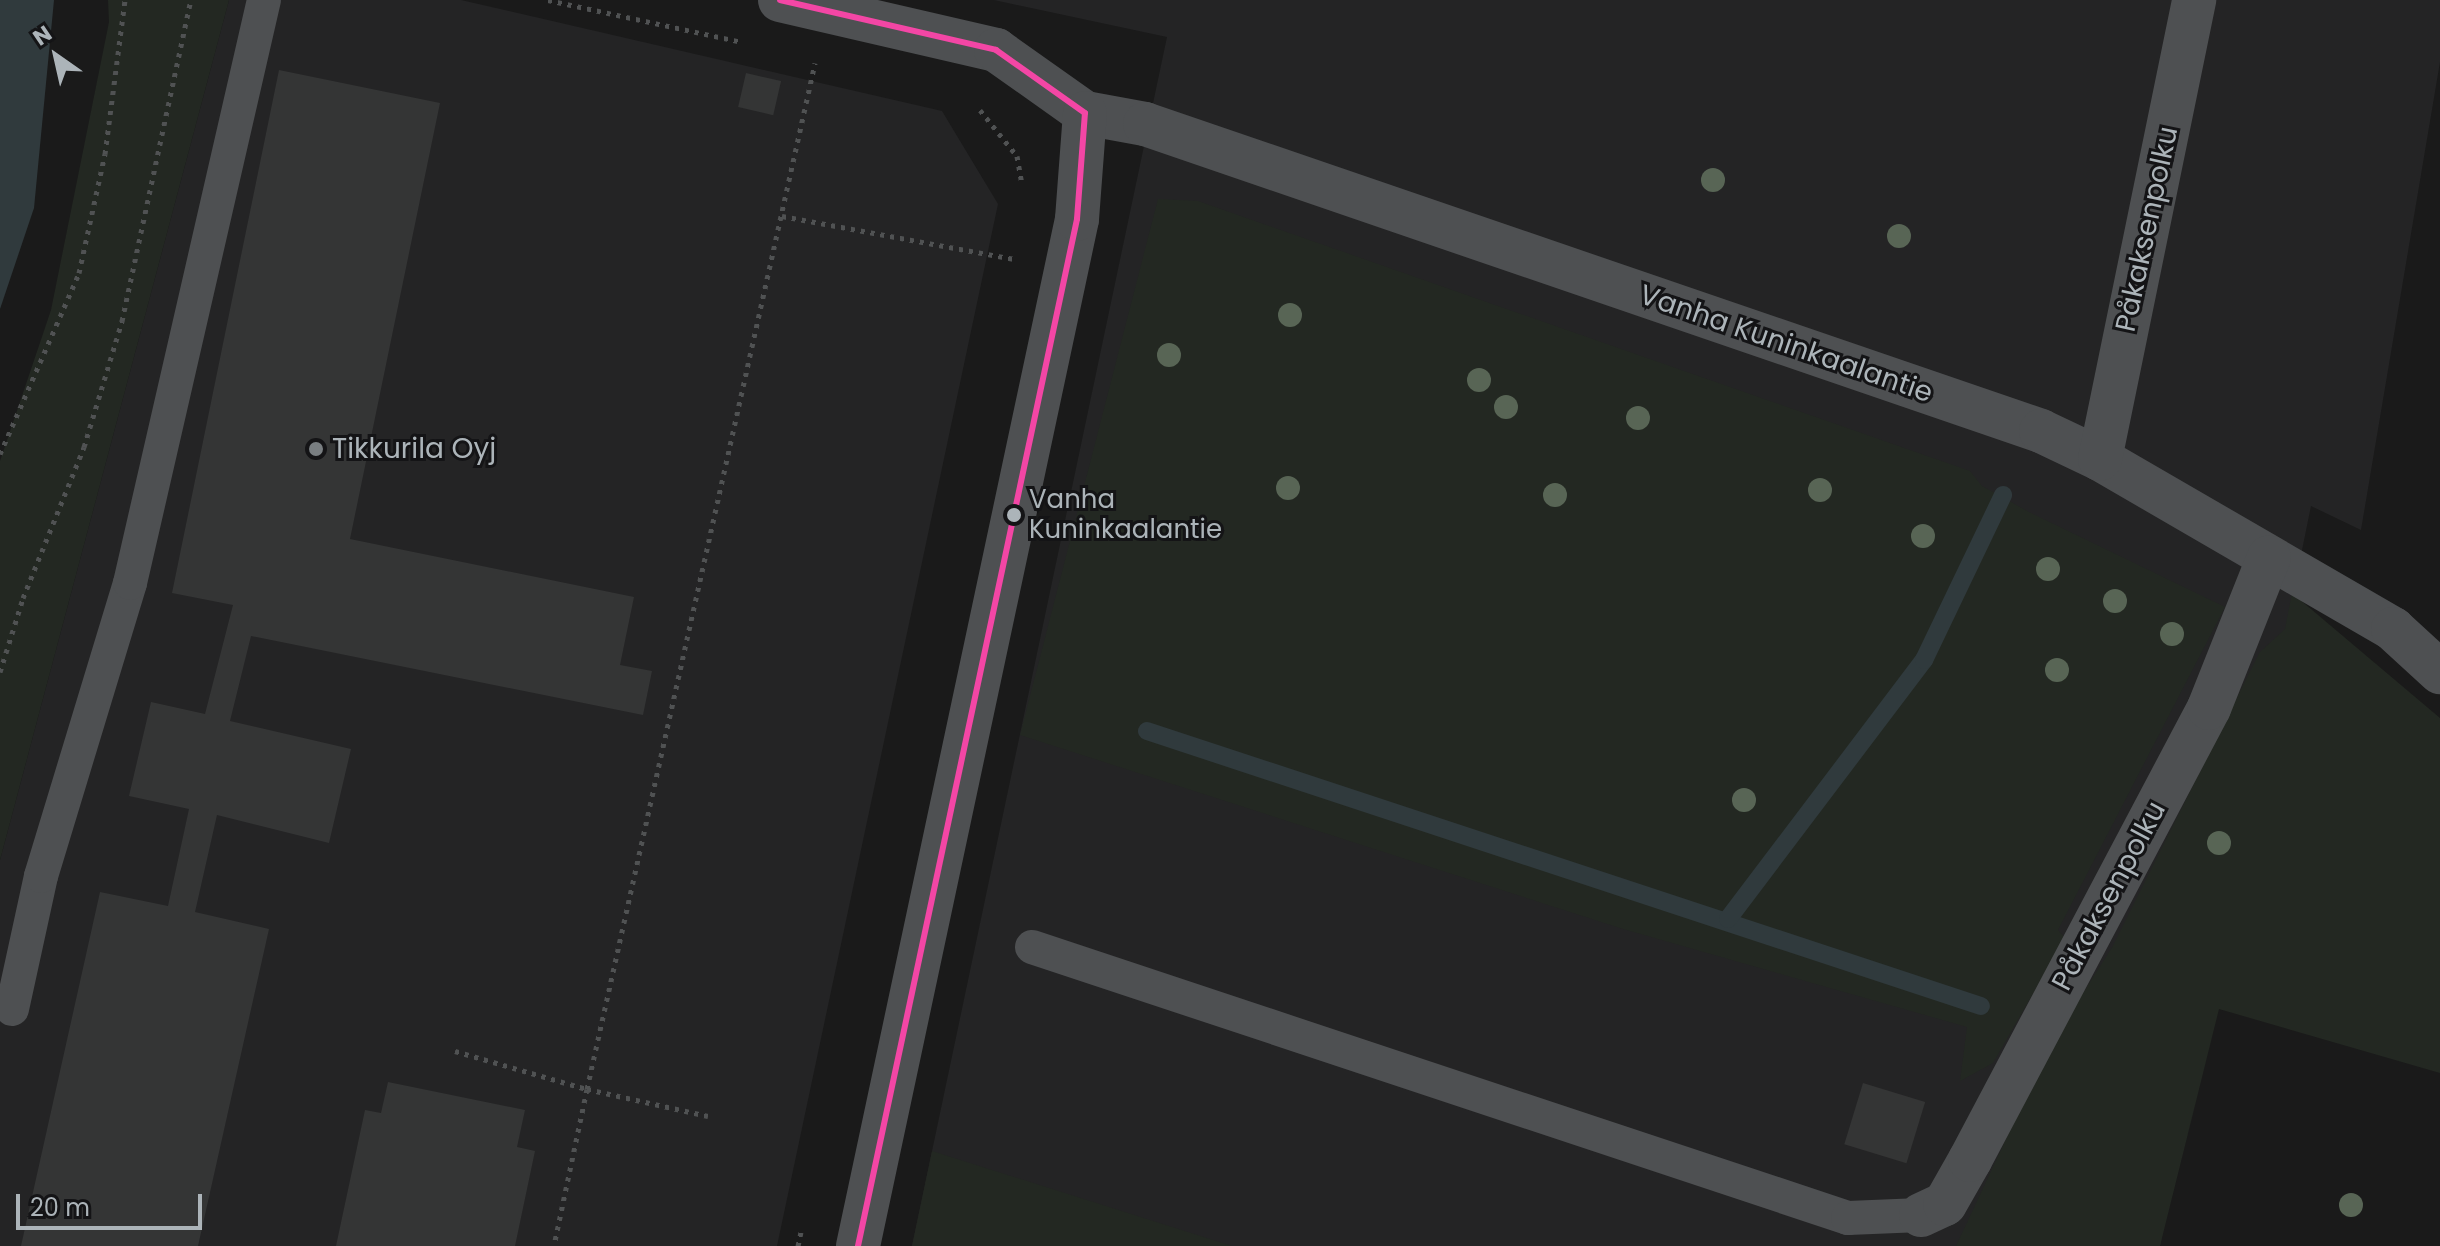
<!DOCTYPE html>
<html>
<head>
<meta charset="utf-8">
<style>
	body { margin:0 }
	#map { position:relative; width:2440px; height:1246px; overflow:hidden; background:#1a1a1a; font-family:Poppins,sans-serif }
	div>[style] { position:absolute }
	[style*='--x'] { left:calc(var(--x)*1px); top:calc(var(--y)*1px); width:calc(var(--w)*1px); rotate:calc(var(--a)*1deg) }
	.built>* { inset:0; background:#242425 }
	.green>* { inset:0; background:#232822 }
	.water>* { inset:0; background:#303a3d }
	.stream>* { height:18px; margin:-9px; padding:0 9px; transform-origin:9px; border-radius:9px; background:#303a3d }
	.building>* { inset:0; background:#343535; transform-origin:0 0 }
	.path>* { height:5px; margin-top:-2.5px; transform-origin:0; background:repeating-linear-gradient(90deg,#505253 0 4px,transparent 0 10px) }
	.lane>* { height:34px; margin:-17px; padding:0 17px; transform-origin:17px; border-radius:17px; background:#4e5052 }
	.street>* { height:44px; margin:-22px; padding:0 22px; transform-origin:22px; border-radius:22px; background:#4e5052 }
	.bus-1>* { height:6px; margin:-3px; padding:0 3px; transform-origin:3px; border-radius:3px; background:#f346a5 }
	.trees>* { width:24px; height:24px; margin:-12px; border-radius:50%; background:#586555 }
	.dots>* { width:22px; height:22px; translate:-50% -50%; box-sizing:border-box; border:4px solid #141416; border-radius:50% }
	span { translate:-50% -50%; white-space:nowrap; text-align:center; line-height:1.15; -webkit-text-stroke:6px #141416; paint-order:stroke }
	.bus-label { font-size:26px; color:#acb4b9 }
	.left { translate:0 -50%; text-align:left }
	.street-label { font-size:28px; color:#acb4b9 }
	.poi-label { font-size:28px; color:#acb4b9 }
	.north { position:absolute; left:16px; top:16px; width:80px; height:80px; -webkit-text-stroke:6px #141416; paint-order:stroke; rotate:326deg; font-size:22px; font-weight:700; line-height:32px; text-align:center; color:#acb4b9 }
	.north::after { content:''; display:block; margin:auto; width:28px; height:36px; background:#acb4b9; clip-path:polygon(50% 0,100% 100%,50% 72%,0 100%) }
	.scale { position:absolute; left:16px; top:1194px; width:186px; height:36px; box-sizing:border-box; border:4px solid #acb4b9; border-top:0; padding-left:10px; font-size:24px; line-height:28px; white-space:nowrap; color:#acb4b9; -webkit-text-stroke:6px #141416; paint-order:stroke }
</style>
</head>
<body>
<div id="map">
	<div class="built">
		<div style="clip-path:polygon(229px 0,461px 0,942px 111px,998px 204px,777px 1246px,0 1246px,0 860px)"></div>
		<div style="clip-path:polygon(994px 0,2440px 0,2440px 62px,2361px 530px,2311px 506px,2160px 1246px,912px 1246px,1167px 37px)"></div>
	</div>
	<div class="green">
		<div style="clip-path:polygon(108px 0,229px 0,0 860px,0 461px,51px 310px,109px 22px)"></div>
		<div style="clip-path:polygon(1158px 199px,1198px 201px,1970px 471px,1982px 486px,2029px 512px,2225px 607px,2058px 930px,2065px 938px,1993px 1063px,1960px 1081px,1967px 1027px,1623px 929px,1020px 735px)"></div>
		<div style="clip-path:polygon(2292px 593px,2440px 718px,2440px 1073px,2219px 1009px,2160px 1246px,1956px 1246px,2050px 1045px,2113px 946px,2260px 652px,2285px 629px)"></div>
		<div style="clip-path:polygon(932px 1151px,1232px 1246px,912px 1246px)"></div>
	</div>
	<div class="water">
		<div style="clip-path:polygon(0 0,54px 0,34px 208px,0 309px)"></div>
	</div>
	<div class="stream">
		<div style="--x:1147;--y:731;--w:878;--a:18.25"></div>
		<div style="--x:1728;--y:919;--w:325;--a:-52.9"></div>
		<div style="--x:1924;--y:660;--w:183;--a:-64.4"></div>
	</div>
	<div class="building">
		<div style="clip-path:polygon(279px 70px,440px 103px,350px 539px,634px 597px,620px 665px,652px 671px,643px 715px,251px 636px,230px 721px,351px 749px,329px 843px,217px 815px,195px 912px,269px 929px,198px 1246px,21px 1246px,100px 892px,168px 906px,189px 809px,129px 796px,151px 702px,205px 714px,233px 605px,172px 593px)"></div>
		<div style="left:746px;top:73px;width:36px;height:35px;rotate:13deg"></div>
		<div style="clip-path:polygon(388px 1082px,525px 1110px,517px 1147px,535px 1151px,515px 1246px,336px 1246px,365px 1110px,381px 1113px)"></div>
		<div style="left:1863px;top:1083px;width:65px;height:64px;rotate:17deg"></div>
	</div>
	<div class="path">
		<div style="--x:548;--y:0;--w:198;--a:12.2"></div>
		<div style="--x:980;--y:110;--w:59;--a:51.2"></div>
		<div style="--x:1017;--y:156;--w:27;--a:80"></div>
		<div style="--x:782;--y:216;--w:235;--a:10.5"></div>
		<div style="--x:0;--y:454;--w:197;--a:-66.4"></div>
		<div style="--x:79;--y:273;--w:122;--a:-77.7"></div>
		<div style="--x:105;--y:154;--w:155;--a:-82.6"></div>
		<div style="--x:0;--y:672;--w:77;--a:-72.7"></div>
		<div style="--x:23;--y:598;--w:163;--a:-68"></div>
		<div style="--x:84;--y:447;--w:132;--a:-73.2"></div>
		<div style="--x:122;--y:321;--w:328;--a:-77.9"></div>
		<div style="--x:455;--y:1051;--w:137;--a:16.1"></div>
		<div style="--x:587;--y:1089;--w:160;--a:101.9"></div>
		<div style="--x:708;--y:1116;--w:124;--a:-167.4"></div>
		<div style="--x:587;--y:1089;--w:1051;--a:-77.47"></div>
		<div style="--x:798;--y:1246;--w:14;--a:-78"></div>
	</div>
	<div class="lane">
		<div style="--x:1032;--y:947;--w:860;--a:18.37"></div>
		<div style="--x:1848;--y:1218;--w:73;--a:-2.4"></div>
		<div style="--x:12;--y:1009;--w:136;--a:-77.7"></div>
		<div style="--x:41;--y:876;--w:306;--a:-73.1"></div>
		<div style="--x:130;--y:583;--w:598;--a:-77.06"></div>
	</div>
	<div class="street">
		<div style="--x:780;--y:0;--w:222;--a:13"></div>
		<div style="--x:996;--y:50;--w:109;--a:35.3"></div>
		<div style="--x:1085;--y:113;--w:61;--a:10.4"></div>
		<div style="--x:1145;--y:124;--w:947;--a:18.91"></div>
		<div style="--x:2041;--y:431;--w:65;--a:25.4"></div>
		<div style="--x:2100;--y:459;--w:339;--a:30.1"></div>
		<div style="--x:2393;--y:629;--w:64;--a:42.5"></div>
		<div style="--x:2100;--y:459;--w:469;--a:-78.4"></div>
		<div style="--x:1921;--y:1215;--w:26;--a:-25"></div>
		<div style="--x:1945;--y:1204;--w:51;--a:-60.4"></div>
		<div style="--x:1970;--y:1160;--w:511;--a:-62.13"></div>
		<div style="--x:2209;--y:708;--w:162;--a:-68.3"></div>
		<div style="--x:858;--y:1246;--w:1050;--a:-77.96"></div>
		<div style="--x:1077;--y:219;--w:106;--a:-85.7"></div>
	</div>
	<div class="bus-1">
		<div style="--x:780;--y:0;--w:222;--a:13"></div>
		<div style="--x:996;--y:50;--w:109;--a:35.3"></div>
		<div style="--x:858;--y:1246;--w:1050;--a:-77.96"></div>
		<div style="--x:1077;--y:219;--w:106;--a:-85.7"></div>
	</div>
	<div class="trees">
		<div style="left:1713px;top:180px"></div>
		<div style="left:1899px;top:236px"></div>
		<div style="left:1290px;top:315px"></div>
		<div style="left:1169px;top:355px"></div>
		<div style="left:1479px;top:380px"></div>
		<div style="left:1506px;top:407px"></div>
		<div style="left:1638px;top:418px"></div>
		<div style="left:1288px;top:488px"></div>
		<div style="left:1820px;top:490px"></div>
		<div style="left:1555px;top:495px"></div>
		<div style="left:1923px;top:536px"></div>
		<div style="left:2048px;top:569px"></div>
		<div style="left:2115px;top:601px"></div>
		<div style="left:2172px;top:634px"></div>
		<div style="left:2057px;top:670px"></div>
		<div style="left:1744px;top:800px"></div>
		<div style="left:2219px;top:843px"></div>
		<div style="left:2351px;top:1205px"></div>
	</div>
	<div class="dots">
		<div style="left:316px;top:449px;background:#797e81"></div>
		<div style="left:1014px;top:515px;background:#acb4b9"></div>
	</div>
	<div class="bus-label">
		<span class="left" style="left:1029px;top:515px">Vanha<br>Kuninkaalantie</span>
	</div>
	<div class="street-label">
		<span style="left:2147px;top:229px;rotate:-78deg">Påkaksenpolku</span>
		<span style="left:1786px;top:344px;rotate:19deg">Vanha Kuninkaalantie</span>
		<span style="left:2109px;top:896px;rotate:-62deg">Påkaksenpolku</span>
	</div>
	<div class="poi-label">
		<span class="left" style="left:332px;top:449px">Tikkurila Oyj</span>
	</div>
	<div class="north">N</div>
	<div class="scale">20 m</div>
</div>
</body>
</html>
